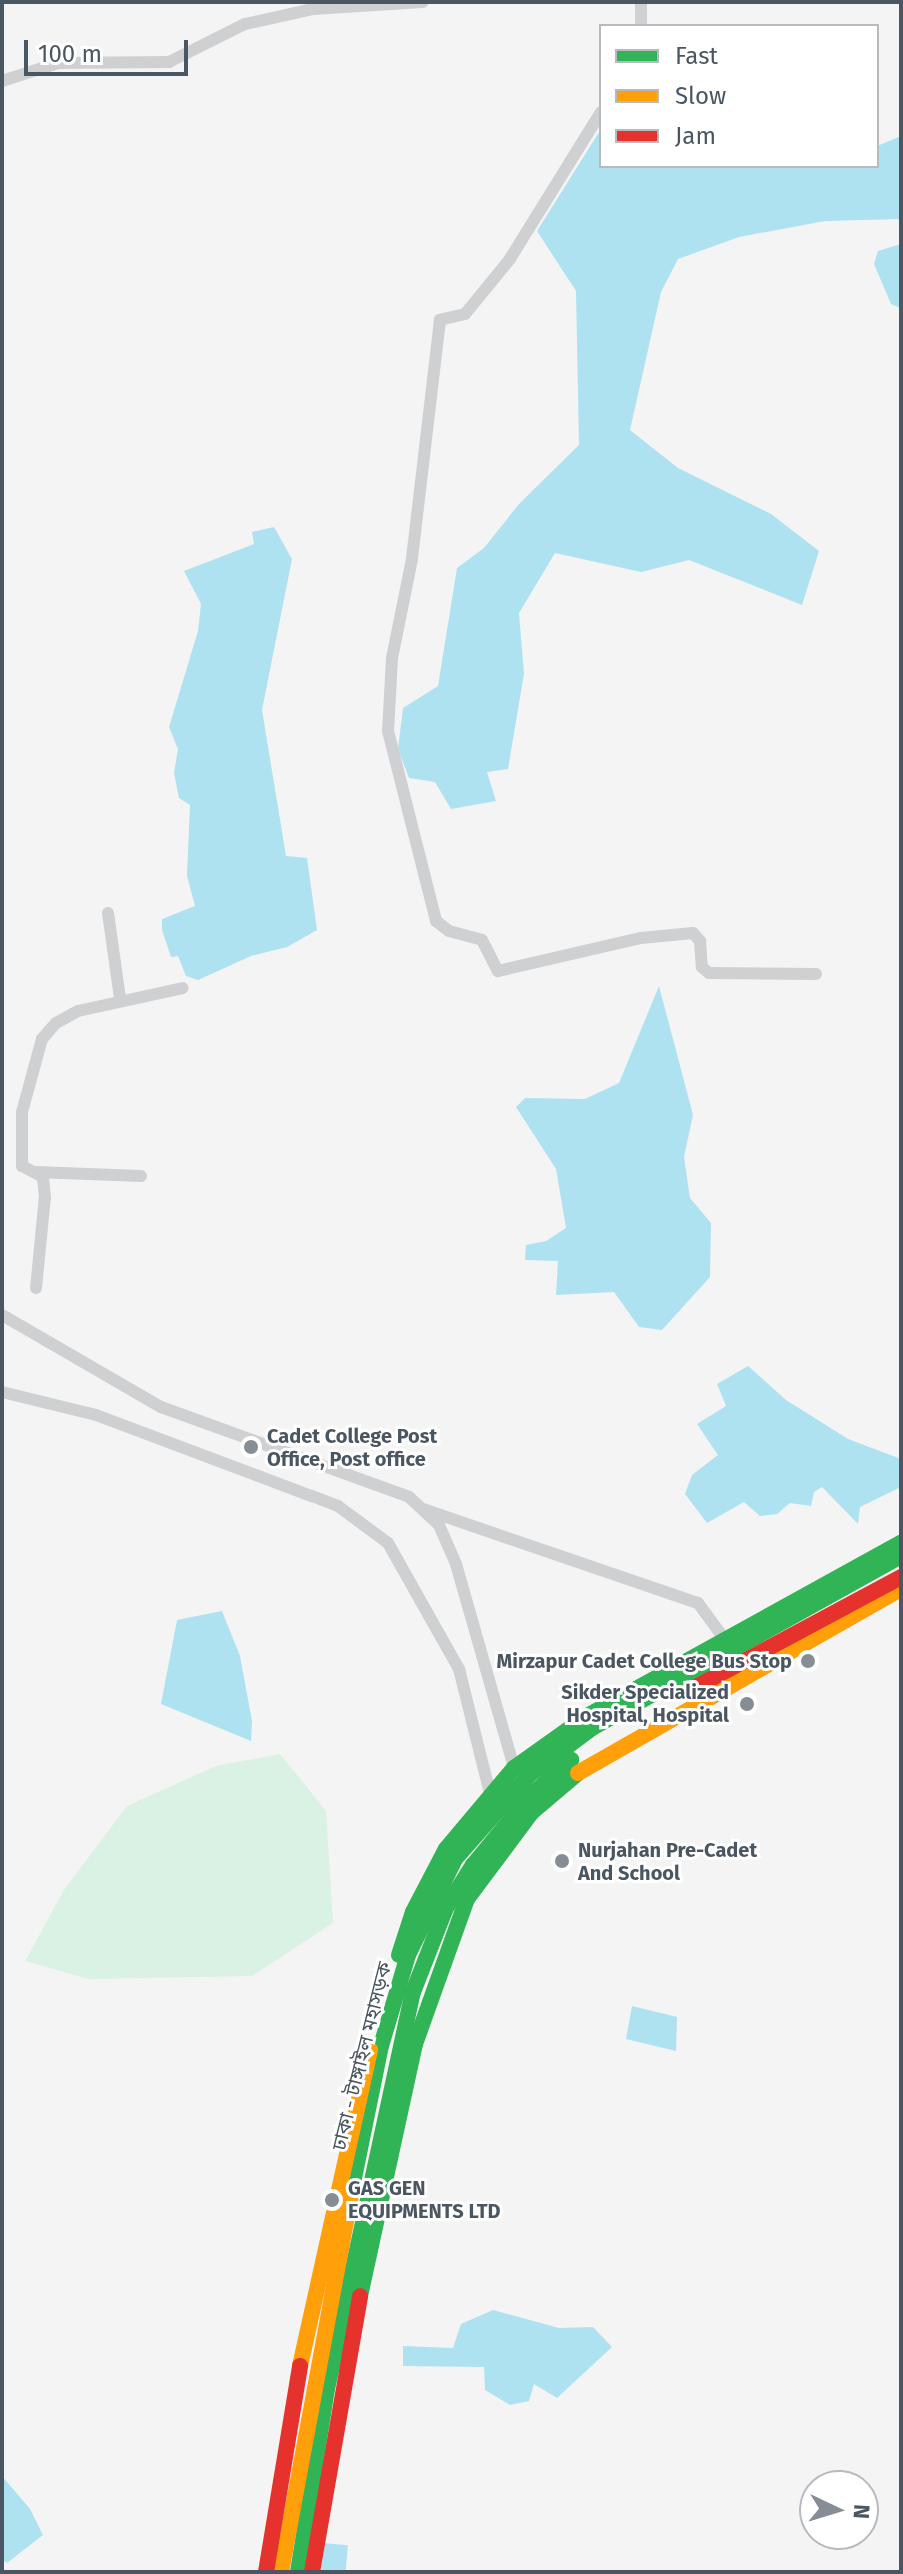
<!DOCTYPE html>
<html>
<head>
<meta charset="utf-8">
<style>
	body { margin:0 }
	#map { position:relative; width:903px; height:2574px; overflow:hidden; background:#f4f4f4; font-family:"Fira Sans","Noto Sans Bengali",sans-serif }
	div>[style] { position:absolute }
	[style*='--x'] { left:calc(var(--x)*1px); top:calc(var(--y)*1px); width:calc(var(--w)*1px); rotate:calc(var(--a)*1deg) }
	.green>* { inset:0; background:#d9f2e3 }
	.water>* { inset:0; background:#aee2f0; transform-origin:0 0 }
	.street>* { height:12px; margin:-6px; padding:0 6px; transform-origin:6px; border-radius:6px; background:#ced0d2 }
	.fast>* { height:16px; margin:-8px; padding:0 8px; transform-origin:8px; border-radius:8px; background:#30b455 }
	.slow>* { height:16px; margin:-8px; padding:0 8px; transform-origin:8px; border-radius:8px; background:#ff9f0a }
	.jam>* { height:16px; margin:-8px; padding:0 8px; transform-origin:8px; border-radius:8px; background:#e5322d }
	.dots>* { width:22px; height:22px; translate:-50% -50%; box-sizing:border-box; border:4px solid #fff; border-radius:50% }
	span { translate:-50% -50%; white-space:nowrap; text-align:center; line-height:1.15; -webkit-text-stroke:6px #fff; paint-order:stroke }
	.poi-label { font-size:20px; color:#4a5661; font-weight:700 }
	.left { translate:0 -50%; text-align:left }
	.right { translate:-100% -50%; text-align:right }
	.street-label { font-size:20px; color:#4a5661 }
	.frame { position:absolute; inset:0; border:4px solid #4a5661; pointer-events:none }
	.legend { position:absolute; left:599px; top:24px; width:280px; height:144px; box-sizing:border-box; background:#fff; border:2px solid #b7bbc0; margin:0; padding:10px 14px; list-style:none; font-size:24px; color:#4a5661 }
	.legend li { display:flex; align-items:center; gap:16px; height:40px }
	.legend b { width:40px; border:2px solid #b7bbc0 }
	.north { position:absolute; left:799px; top:2470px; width:80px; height:80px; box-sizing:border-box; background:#fff; border:2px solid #b7bbc0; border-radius:50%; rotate:94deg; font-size:22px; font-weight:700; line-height:32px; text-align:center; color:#4a5661 }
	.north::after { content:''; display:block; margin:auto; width:28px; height:36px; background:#868d94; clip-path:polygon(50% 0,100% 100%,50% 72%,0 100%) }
	.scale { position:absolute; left:24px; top:40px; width:164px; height:36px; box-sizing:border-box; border:4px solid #4a5661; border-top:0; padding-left:10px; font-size:24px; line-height:28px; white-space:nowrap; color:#4a5661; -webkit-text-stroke:6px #fff; paint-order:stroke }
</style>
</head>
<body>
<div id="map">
	<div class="green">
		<div style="clip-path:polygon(280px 1754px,326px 1811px,333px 1923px,252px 1976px,89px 1979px,25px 1961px,64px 1890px,127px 1806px,216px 1766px)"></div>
	</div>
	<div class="water">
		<div style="clip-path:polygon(601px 129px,601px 166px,877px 166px,877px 146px,901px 136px,901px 219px,825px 221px,739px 237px,678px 259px,661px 292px,630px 430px,678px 468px,771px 514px,819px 551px,802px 605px,689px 560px,641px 572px,555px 553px,519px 613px,524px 674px,508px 769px,487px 772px,496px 801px,451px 809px,435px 782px,409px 778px,398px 749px,403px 708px,438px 686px,457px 568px,484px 548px,519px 504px,579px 445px,576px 291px,537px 231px)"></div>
		<div style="clip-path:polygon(901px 244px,901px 308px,900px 308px,891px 304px,874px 264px,878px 251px)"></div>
		<div style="clip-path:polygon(274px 527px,292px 559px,262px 710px,286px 856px,307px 858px,317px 930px,287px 947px,251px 956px,198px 980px,186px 976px,178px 956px,171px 957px,162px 930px,162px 919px,195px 906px,187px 876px,190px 805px,179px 798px,174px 773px,178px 749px,169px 727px,198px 631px,201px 604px,184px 571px,254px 544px,252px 532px)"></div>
		<div style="clip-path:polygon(659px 986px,693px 1115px,684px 1157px,690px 1198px,711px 1223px,710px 1277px,662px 1330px,639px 1327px,614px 1292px,556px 1295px,558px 1261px,525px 1260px,526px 1245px,546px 1241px,566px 1228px,556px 1169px,516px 1107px,525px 1098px,585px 1099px,619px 1083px)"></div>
		<div style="clip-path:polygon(748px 1366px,786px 1400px,848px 1439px,901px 1459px,901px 1487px,860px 1507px,858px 1524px,822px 1487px,814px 1492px,811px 1506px,790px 1503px,777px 1514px,760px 1516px,744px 1502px,707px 1523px,685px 1494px,692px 1475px,718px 1455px,697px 1424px,726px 1406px,717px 1384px)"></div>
		<div style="clip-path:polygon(222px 1611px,240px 1656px,252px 1721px,251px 1741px,161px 1704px,177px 1620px)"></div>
		<div style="clip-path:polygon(632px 2006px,677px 2017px,676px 2051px,626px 2039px)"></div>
		<div style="clip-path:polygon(493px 2310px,559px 2328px,593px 2327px,612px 2347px,557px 2398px,534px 2384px,529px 2401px,510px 2405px,485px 2390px,484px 2367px,403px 2366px,403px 2346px,453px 2348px,461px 2324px)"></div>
		<div style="clip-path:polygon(2px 2476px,30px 2509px,43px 2535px,7px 2563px,2px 2559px)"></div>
		<div style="left:323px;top:2543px;width:25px;height:29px;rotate:5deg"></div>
	</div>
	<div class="street">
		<div style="--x:641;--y:26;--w:24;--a:-90"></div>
		<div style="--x:2;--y:81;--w:59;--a:-17.8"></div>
		<div style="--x:58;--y:63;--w:111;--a:-0.5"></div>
		<div style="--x:169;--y:62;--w:85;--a:-26.6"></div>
		<div style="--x:245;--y:24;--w:70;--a:-12.4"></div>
		<div style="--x:313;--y:9;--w:110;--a:-3.6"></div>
		<div style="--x:601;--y:112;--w:173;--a:121.8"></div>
		<div style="--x:510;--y:259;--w:71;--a:129.3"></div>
		<div style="--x:465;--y:314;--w:26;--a:167"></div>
		<div style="--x:440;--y:320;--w:241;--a:96.7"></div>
		<div style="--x:412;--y:559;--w:101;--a:101.4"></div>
		<div style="--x:392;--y:658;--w:73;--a:93.1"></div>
		<div style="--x:388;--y:731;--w:196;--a:75.8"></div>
		<div style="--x:436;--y:921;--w:16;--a:38"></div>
		<div style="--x:449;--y:931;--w:34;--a:15"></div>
		<div style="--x:482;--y:940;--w:35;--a:63"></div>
		<div style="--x:498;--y:971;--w:147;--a:-13"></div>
		<div style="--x:641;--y:938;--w:52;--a:-5.5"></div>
		<div style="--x:693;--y:933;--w:11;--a:49"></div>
		<div style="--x:700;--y:941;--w:26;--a:86"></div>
		<div style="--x:702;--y:967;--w:9;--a:41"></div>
		<div style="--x:709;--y:973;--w:107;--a:0.5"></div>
		<div style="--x:108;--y:913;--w:86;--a:82"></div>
		<div style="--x:36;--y:1172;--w:105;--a:2.2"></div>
		<div style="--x:36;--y:1288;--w:91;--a:-84.4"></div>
		<div style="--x:45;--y:1197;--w:20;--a:-96"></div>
		<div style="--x:43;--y:1177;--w:24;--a:-152"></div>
		<div style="--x:22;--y:1166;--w:54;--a:-90"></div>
		<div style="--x:22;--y:1112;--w:76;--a:-74.7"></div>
		<div style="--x:42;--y:1039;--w:21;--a:-49"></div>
		<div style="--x:56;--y:1023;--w:25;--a:-29"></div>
		<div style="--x:78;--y:1011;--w:107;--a:-12.4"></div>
		<div style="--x:2;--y:1315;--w:184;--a:30.1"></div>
		<div style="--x:161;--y:1407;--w:264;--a:19.9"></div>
		<div style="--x:409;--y:1497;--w:41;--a:43"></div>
		<div style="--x:439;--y:1525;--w:43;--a:66.4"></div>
		<div style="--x:456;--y:1564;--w:212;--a:74.1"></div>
		<div style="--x:2;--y:1392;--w:97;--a:13.7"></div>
		<div style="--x:96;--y:1415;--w:231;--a:20.6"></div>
		<div style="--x:312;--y:1496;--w:28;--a:21"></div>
		<div style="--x:338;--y:1506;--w:62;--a:36.5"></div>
		<div style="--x:388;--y:1543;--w:145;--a:60.6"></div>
		<div style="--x:459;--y:1669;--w:128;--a:76"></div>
		<div style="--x:423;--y:1509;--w:291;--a:18.9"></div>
		<div style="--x:698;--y:1603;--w:51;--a:53.8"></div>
	</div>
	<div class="fast">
		<div style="--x:399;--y:1955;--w:45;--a:-72"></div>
		<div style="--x:413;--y:1912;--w:71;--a:-62.4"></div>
		<div style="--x:446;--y:1849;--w:106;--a:-50"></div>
		<div style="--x:514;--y:1768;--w:90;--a:-35.5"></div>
		<div style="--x:587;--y:1716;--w:359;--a:-28.9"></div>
		<div style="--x:351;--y:2193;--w:150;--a:-78.5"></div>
		<div style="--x:381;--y:2046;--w:95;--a:-73.5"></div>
		<div style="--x:408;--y:1955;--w:107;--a:-63.9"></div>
		<div style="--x:455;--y:1859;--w:112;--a:-48.6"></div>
		<div style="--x:529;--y:1775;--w:79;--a:-36.7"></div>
		<div style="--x:592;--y:1728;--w:354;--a:-29.1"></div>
		<div style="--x:360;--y:2296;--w:258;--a:-77.7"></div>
		<div style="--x:415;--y:2044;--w:154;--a:-70.3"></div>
		<div style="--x:467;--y:1899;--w:107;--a:-53.3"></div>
		<div style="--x:531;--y:1813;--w:62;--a:-40.4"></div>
		<div style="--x:298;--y:2572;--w:185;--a:-81"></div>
		<div style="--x:327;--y:2389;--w:406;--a:-77.8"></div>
		<div style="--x:413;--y:1992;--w:90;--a:-68.6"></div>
		<div style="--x:446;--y:1908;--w:51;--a:-57.9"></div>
		<div style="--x:473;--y:1865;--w:89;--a:-50.4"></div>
		<div style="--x:530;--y:1796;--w:55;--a:-41.3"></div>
	</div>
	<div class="slow">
		<div style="--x:578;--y:1773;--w:372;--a:-29.7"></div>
		<div style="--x:300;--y:2366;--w:324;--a:-77.5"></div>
		<div style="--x:281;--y:2572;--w:385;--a:-79.5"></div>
	</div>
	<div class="jam">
		<div style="--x:694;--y:1688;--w:235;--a:-28.2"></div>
		<div style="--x:266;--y:2572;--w:209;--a:-80.6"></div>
		<div style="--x:312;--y:2572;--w:280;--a:-80.1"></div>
	</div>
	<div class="dots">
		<div style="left:251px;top:1447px;background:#868d94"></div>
		<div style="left:808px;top:1661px;background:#868d94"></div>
		<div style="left:747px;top:1704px;background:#868d94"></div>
		<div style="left:562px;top:1861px;background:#868d94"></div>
		<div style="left:332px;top:2200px;background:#868d94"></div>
	</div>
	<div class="poi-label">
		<span class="left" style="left:267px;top:1448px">Cadet College Post<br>Office, Post office</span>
		<span class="right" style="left:792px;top:1661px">Mirzapur Cadet College Bus Stop</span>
		<span class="right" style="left:729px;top:1704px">Sikder Specialized<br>Hospital, Hospital</span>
		<span class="left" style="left:578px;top:1862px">Nurjahan Pre-Cadet<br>And School</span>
		<span class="left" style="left:348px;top:2200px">GAS GEN<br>EQUIPMENTS LTD</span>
	</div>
	<div class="street-label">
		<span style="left:362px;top:2056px;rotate:-76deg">ঢাকা - টাঙ্গাইল মহাসড়ক</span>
	</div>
	<div class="frame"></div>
	<ul class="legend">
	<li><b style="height:10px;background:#30b455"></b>Fast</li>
	<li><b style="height:10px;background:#ff9f0a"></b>Slow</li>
	<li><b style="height:10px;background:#e5322d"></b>Jam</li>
	</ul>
	<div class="north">N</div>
	<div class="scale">100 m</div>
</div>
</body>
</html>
